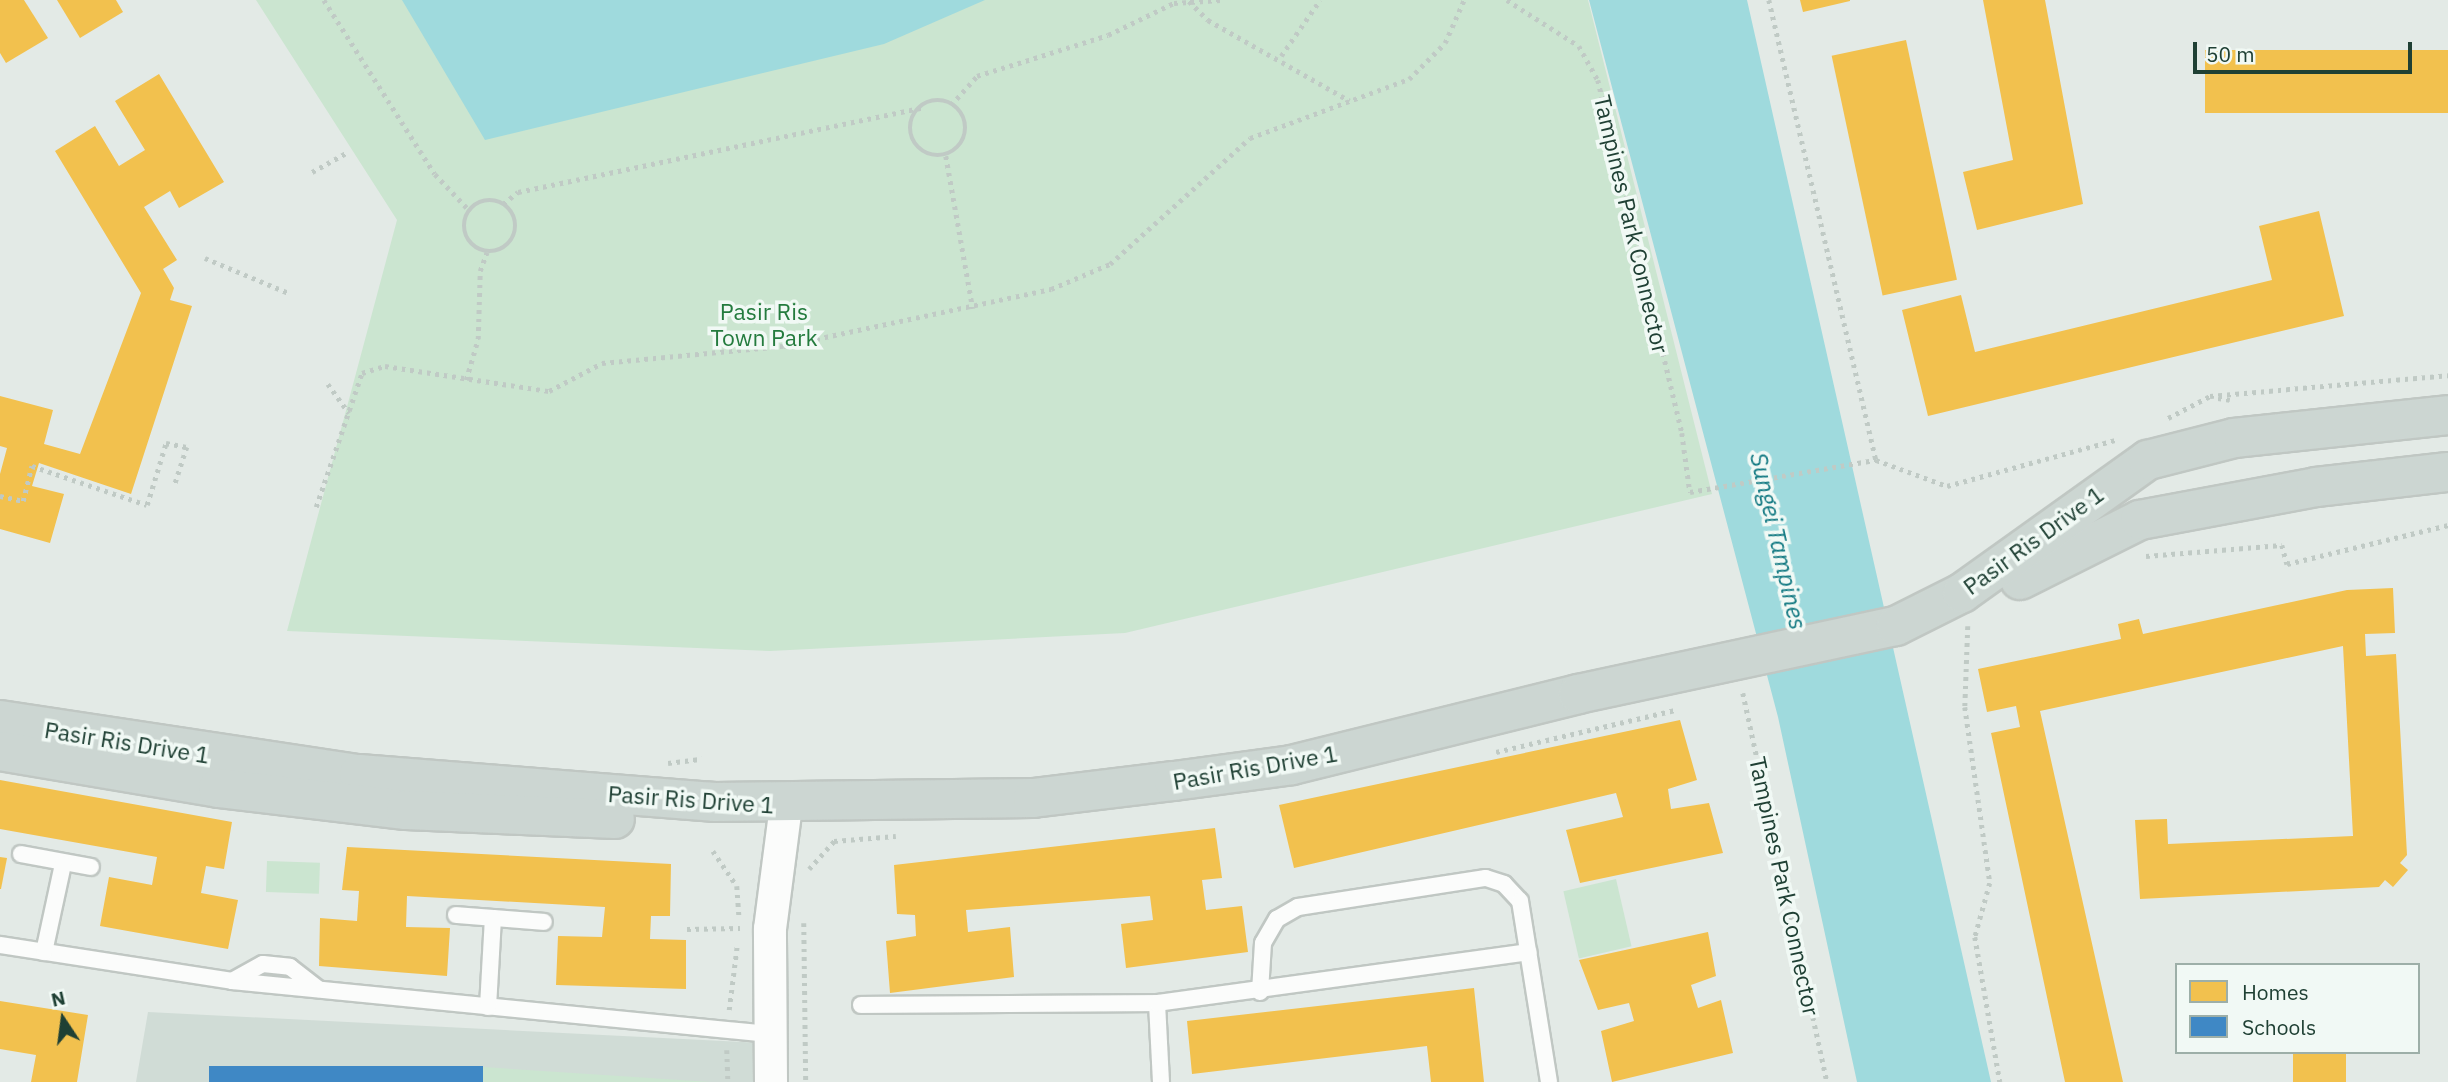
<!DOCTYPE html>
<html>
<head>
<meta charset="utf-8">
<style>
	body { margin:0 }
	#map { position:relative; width:2448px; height:1082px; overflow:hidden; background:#e3eae6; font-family:"IBM Plex Sans",sans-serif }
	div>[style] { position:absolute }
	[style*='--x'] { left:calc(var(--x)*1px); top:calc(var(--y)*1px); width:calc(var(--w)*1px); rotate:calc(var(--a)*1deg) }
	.built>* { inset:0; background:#d0dcd6 }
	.green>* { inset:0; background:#cbe5d0; transform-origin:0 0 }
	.water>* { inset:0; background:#9fdadd }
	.homes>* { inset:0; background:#f2c14e; transform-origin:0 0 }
	.schools>* { inset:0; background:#3f88c5; transform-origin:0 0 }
	.path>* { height:4.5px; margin-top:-2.25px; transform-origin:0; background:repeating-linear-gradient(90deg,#c0cac5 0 3.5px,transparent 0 8.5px) }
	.path>.ring { margin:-2.25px; padding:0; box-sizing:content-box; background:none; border:4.5px solid #c0cac5; border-radius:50% }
	.roads { filter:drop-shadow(2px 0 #c0c7c3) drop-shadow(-2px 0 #c0c7c3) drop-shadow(0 2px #c0c7c3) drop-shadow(0 -2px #c0c7c3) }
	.lane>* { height:16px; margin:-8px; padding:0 8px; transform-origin:8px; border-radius:8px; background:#fbfcfb }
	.street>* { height:32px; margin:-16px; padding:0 16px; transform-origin:16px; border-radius:16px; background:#fbfcfb }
	.primary>* { height:38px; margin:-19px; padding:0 19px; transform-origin:19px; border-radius:19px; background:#ccd6d2 }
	span { translate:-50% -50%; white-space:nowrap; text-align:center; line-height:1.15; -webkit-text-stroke:7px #f1f9f5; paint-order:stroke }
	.street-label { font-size:23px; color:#1f4034 }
	.park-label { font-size:23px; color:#247b3e }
	.water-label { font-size:24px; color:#127982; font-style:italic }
	.legend { position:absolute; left:2175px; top:963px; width:245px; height:91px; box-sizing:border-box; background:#f1f9f5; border:2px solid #9dafa8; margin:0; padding:9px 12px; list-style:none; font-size:21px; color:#1f4034 }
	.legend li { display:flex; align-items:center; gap:14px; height:35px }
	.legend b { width:35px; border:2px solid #9dafa8 }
	.north { position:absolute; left:28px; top:984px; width:70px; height:70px; -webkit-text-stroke:5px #f1f9f5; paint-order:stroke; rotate:347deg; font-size:19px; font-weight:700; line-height:28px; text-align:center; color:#1f4034 }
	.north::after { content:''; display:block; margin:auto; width:24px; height:32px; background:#1f4034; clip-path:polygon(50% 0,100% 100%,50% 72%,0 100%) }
	.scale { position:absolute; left:2193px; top:42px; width:219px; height:32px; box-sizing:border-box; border:4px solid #1f4034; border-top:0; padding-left:9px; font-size:21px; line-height:24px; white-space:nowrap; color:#1f4034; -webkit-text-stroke:5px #f1f9f5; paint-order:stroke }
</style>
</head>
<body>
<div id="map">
	<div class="built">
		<div style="clip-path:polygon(148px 1012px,763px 1043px,762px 1082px,136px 1082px)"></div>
	</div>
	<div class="green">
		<div style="clip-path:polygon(256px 0,1588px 0,1712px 494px,1125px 633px,770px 651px,287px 631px,397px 220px)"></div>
		<div style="left:267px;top:861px;width:53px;height:31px;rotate:2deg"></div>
		<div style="left:1616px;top:879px;width:69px;height:54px;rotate:77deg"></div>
		<div style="clip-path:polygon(483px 1067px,711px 1082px,483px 1082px)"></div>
	</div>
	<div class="water">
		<div style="clip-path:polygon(402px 0,985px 0,884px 44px,485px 140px)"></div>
		<div style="clip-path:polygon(1589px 0,1747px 0,1991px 1082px,1857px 1082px,1778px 717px)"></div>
	</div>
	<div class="homes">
		<div style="clip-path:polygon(0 0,24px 0,48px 38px,6px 63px,0 53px)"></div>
		<div style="clip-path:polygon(57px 0,116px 0,123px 12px,80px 38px)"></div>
		<div style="clip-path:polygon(1800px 0,1850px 0,1850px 1px,1803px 12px)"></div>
		<div style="clip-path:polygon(1983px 0,2045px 0,2083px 204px,1977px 230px,1963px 172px,2013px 160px)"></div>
		<div style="left:1906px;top:40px;width:245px;height:76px;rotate:78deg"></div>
		<div style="left:2448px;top:50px;width:63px;height:243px;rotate:90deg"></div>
		<div style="clip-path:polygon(159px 74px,224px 182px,179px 208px,170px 191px,144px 207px,177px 260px,163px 269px,174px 288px,170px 300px,192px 306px,131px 494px,39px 463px,32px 486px,64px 494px,50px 543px,0 529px,0 474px,7px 448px,0 446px,0 396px,53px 410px,44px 444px,80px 454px,141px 293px,55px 151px,95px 126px,119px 166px,145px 150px,115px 101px)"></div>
		<div style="clip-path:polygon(2319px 211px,2344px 316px,1928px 416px,1902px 310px,1961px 295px,1975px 352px,2272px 280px,2259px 226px)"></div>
		<div style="clip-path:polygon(2393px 588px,2395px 633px,2365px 634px,2366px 656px,2396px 654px,2407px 855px,2400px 863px,2408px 870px,2393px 887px,2385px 880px,2379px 887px,2140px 899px,2135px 820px,2167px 819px,2168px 844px,2353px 836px,2343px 646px,2040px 711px,2123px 1082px,2065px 1082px,1991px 733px,2020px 727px,2016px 706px,1987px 712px,1978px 669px,2121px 639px,2118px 624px,2139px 619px,2143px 634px,2347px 590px)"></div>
		<div style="clip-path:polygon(1680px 720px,1697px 780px,1668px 789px,1671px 809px,1709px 803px,1723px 853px,1580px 883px,1566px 830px,1623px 817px,1616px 793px,1294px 868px,1279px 805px)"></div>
		<div style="clip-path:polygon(0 780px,232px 822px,224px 869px,206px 866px,201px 893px,238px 900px,228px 949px,100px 926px,109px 877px,152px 885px,157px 857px,0 829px)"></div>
		<div style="clip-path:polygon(1215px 828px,1222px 878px,1202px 880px,1206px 910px,1242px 906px,1248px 952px,1126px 968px,1121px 924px,1153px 920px,1150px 896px,966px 910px,968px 932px,1010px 927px,1014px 977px,890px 993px,886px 941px,916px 936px,915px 915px,897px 914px,894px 865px)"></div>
		<div style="clip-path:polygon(347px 847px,671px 864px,670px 916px,651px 916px,650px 939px,686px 940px,686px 989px,556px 985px,558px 936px,602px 937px,605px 907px,407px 896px,406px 927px,450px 928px,447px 976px,319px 966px,320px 918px,357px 921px,359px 891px,342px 890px)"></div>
		<div style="clip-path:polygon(0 857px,7px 858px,1px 889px,0 889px)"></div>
		<div style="clip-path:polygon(1708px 932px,1716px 976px,1691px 985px,1698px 1008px,1721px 1000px,1733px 1053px,1612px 1082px,1601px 1031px,1634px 1021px,1629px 1003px,1598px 1010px,1579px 960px)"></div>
		<div style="clip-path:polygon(1474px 988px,1484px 1082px,1431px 1082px,1427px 1046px,1192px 1074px,1187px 1021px)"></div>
		<div style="clip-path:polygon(0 1001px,88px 1015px,77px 1082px,31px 1082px,36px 1055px,0 1049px)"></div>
		<div style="left:2293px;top:1052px;width:53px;height:30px"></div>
	</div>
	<div class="schools">
		<div style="left:209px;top:1066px;width:274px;height:16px"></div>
	</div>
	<div class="path">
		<div style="--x:324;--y:0;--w:206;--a:57.5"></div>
		<div style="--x:435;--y:174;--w:51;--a:46.6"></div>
		<div style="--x:1507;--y:0;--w:85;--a:32.6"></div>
		<div style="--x:1579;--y:46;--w:39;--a:61"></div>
		<div style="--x:1598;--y:80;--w:363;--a:76.6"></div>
		<div style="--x:1682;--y:433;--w:60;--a:82.3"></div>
		<div style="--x:1690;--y:492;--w:189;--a:-9.8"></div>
		<div style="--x:1876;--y:460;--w:76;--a:20.1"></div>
		<div style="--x:1947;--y:486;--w:174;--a:-15.3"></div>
		<div style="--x:1769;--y:0;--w:472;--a:76.9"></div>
		<div style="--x:1189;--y:1;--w:27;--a:45"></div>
		<div style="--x:1208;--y:20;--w:163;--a:29.7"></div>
		<div style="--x:1281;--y:56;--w:68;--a:-55.1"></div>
		<div class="ring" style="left:910px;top:100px;width:51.5px;height:51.5px"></div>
		<div style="--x:951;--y:105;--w:39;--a:-48"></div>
		<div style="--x:977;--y:76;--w:137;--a:-17.4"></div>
		<div style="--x:1108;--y:35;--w:73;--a:-25.9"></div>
		<div style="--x:1174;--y:3;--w:47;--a:-3.7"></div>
		<div style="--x:946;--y:156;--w:155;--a:80"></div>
		<div style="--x:312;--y:172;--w:41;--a:-29.1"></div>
		<div class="ring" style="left:464px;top:200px;width:47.5px;height:47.5px"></div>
		<div style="--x:503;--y:204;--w:19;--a:-39"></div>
		<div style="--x:518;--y:192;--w:412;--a:-11.8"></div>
		<div style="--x:205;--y:258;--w:93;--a:22.7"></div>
		<div style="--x:466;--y:380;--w:43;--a:-73.7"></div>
		<div style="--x:478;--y:339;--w:68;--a:-88.3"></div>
		<div style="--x:480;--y:271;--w:20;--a:-70"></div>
		<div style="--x:328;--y:384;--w:36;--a:54"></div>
		<div style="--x:2218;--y:398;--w:12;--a:9"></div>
		<div style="--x:2168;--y:418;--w:47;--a:-27.6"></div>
		<div style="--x:2210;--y:396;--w:239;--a:-5"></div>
		<div style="--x:0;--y:496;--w:24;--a:12"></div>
		<div style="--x:23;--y:501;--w:36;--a:-76"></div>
		<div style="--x:32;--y:466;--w:121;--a:18.7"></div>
		<div style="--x:147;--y:505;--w:65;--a:-73"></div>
		<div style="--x:166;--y:443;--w:21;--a:11"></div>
		<div style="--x:187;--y:447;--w:40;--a:108"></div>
		<div style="--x:316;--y:507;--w:142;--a:-71.1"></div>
		<div style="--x:362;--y:373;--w:24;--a:-17"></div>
		<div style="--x:385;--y:366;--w:166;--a:8.7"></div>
		<div style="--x:549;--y:391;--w:60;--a:-27.8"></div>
		<div style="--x:602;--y:363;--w:182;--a:-5.4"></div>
		<div style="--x:783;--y:346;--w:274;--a:-12"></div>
		<div style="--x:1051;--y:289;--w:64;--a:-23"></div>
		<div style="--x:1110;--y:264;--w:188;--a:-42"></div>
		<div style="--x:1250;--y:138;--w:170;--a:-20.4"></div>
		<div style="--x:1409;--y:79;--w:51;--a:-45"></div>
		<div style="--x:1445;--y:43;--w:47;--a:-66.2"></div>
		<div style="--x:2146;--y:556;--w:136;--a:-4.6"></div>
		<div style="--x:2282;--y:545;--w:20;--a:75"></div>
		<div style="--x:2287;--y:564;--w:166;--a:-13.6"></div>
		<div style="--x:1968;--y:626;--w:81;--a:92.1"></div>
		<div style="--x:1965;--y:707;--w:178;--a:81.9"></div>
		<div style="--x:1990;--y:883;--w:56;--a:105.5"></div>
		<div style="--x:1975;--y:937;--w:147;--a:80.2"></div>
		<div style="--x:1743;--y:693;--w:398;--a:77.8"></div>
		<div style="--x:1496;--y:752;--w:184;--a:-13.2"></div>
		<div style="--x:668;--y:763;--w:34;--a:-7"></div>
		<div style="--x:713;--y:851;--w:42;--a:55.6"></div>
		<div style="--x:737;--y:886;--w:30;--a:86"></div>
		<div style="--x:809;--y:869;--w:38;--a:-48"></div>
		<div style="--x:834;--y:841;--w:62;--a:-4.6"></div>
		<div style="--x:804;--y:923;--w:159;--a:89.3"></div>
		<div style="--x:687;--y:929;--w:53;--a:-1.1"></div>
		<div style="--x:729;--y:1010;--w:64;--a:-82.9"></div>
		<div style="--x:727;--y:1050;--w:32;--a:88"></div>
	</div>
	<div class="roads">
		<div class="lane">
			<div style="--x:21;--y:854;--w:71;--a:10.5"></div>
			<div style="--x:456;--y:915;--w:88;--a:4.5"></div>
			<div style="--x:0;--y:945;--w:235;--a:8.8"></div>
			<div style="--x:232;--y:981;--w:540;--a:5.64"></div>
			<div style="--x:44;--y:952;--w:90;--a:-77.8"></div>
			<div style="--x:232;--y:981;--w:35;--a:-29"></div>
			<div style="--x:263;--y:964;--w:27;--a:6"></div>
			<div style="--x:290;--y:967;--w:36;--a:38"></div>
			<div style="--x:1260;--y:992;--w:49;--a:-86.5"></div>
			<div style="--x:1263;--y:943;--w:28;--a:-60"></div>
			<div style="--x:1277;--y:919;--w:24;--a:-30"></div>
			<div style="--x:1298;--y:907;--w:190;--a:-8.8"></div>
			<div style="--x:1486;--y:878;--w:19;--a:18"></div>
			<div style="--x:1504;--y:884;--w:23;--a:47"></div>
			<div style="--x:1520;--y:901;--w:183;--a:80.9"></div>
			<div style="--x:1157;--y:1003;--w:79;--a:87.1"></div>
			<div style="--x:861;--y:1005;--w:296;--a:-0.4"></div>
			<div style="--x:1157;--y:1003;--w:375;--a:-7.8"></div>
			<div style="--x:488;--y:1007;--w:89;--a:-86.8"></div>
		</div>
		<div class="street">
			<div style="--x:771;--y:1082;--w:153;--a:-90.4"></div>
			<div style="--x:770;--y:929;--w:125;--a:-82.6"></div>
		</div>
		<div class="primary">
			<div style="--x:2020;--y:580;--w:134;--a:-26.6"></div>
			<div style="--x:2140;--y:520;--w:179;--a:-10.6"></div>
			<div style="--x:2316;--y:487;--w:133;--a:-6.5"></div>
			<div style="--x:0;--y:720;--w:363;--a:8.6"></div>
			<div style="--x:359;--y:774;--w:357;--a:4.5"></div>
			<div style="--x:715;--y:802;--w:318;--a:-0.7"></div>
			<div style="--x:1033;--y:798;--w:142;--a:-6.9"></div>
			<div style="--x:1174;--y:781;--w:119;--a:-7.7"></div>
			<div style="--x:1292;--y:765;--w:295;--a:-13.9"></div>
			<div style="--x:1578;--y:694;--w:325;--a:-12.1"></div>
			<div style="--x:1896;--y:626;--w:74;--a:-26.6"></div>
			<div style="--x:1962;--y:593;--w:229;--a:-35.6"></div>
			<div style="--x:2148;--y:460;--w:89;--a:-14.3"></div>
			<div style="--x:2234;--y:438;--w:215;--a:-6.1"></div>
			<div style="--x:0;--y:751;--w:221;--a:9.6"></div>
			<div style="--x:218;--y:788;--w:189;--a:6.7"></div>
			<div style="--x:406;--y:810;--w:209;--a:2.5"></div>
		</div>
	</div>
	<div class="street-label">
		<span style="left:1632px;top:224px;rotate:77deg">Tampines Park Connector</span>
		<span style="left:2033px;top:540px;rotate:-36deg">Pasir Ris Drive 1</span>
		<span style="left:127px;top:742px;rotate:9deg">Pasir Ris Drive 1</span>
		<span style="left:1255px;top:767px;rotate:-10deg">Pasir Ris Drive 1</span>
		<span style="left:691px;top:799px;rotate:4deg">Pasir Ris Drive 1</span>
		<span style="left:1785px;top:886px;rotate:78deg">Tampines Park Connector</span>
	</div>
	<div class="park-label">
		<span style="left:764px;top:324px">Pasir Ris<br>Town Park</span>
	</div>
	<div class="water-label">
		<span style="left:1778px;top:541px;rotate:77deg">Sungei Tampines</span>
	</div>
	<ul class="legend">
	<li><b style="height:19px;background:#f2c14e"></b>Homes</li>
	<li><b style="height:19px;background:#3f88c5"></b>Schools</li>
	</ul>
	<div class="north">N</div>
	<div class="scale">50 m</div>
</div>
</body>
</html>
